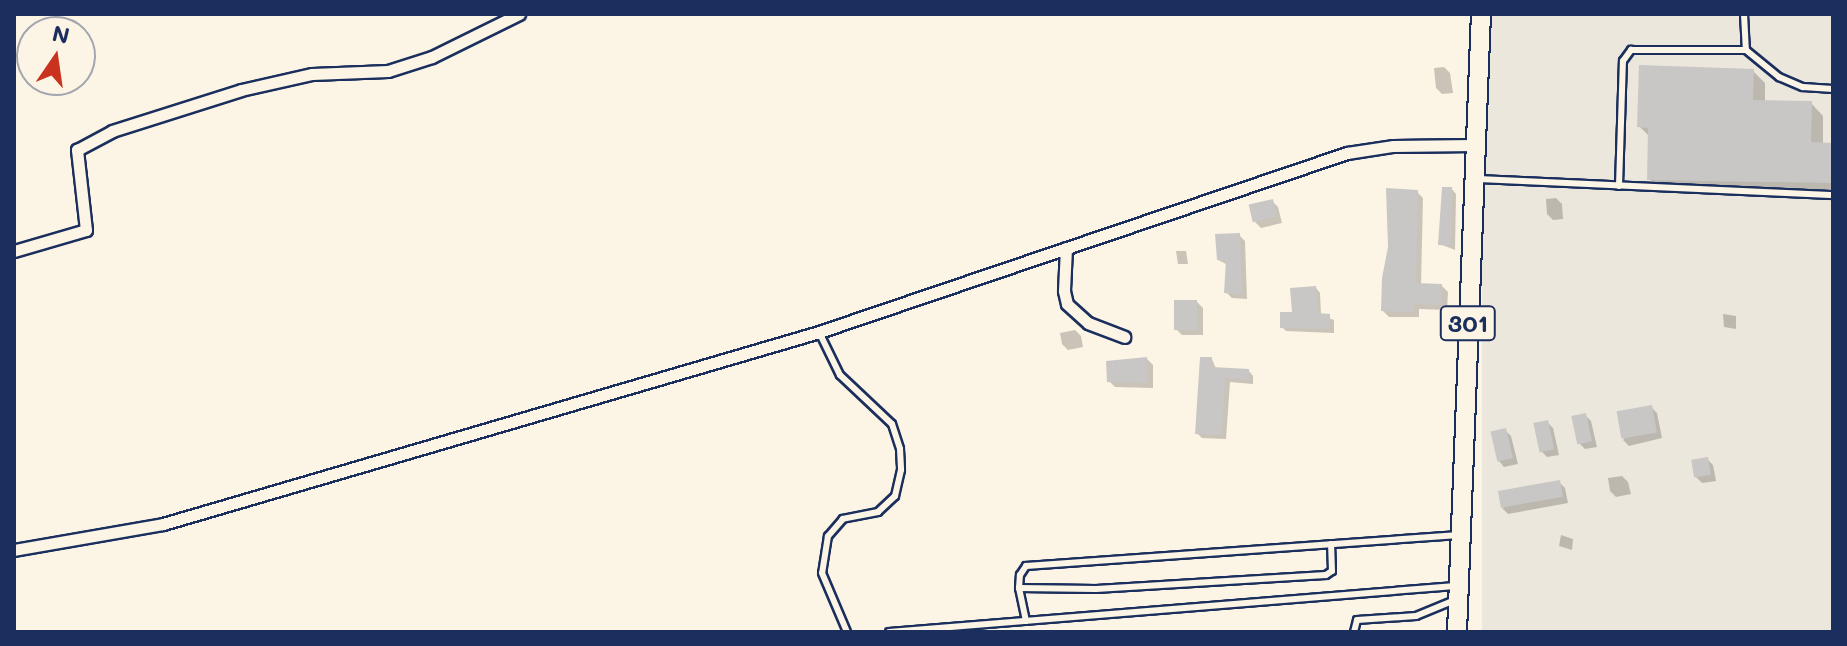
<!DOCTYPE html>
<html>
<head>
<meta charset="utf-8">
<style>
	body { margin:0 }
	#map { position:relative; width:1847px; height:646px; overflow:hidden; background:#fcf5e5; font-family:Mali,sans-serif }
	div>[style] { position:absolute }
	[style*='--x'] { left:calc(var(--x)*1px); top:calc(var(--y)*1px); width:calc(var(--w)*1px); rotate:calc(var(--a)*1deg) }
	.built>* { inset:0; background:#ece7dc; transform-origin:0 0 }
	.shadow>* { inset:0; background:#0003 }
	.building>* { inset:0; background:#c8c7c6; transform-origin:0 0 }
	.roads { filter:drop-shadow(2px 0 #1b2f5e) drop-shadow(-2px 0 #1b2f5e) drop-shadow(0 2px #1b2f5e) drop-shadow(0 -2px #1b2f5e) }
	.service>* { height:6px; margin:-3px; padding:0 3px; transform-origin:3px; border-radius:3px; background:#fcf5e5 }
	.minor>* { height:11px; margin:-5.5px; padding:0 5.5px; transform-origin:5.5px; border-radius:5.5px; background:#fcf5e5 }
	.primary>* { height:18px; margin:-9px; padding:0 9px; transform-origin:9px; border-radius:9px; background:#fcf5e5 }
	span { translate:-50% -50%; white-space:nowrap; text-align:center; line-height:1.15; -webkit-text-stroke:8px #fcf5e5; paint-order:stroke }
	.shield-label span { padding:2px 6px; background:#fcf5e5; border:2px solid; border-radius:6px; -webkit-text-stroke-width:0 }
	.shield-label { font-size:24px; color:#1b2f5e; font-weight:700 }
	.frame { position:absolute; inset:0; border:16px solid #1b2f5e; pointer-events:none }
	.north { position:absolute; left:16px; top:16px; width:80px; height:80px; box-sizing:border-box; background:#fcf5e5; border:2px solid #a2a6af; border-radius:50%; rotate:13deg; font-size:22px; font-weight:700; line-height:32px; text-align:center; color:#1b2f5e }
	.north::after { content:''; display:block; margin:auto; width:28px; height:36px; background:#c8321e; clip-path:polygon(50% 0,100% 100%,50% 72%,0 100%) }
</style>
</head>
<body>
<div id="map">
	<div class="built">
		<div style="left:1482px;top:14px;width:351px;height:618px"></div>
	</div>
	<div class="shadow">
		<div style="clip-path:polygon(1444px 67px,1450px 73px,1453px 93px,1442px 94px,1436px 88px,1434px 68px)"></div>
		<div style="clip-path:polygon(1753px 71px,1765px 83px,1765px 102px,1811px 103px,1823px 116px,1823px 144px,1833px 145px,1833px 194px,1662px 191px,1649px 179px,1650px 137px,1639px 126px)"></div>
		<div style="clip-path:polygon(1452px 189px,1456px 194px,1455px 250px,1440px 244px)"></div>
		<div style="clip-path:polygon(1417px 192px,1423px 198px,1421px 286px,1442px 286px,1448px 292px,1447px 310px,1419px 309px,1419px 317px,1389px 317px,1383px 311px)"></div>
		<div style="clip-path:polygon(1556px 198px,1562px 204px,1563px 219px,1553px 220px,1547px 214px,1546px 199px)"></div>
		<div style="clip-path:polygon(1272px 201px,1278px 207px,1282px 223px,1261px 228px,1255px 222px)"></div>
		<div style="clip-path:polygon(1239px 235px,1245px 241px,1247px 299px,1232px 298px,1226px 292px,1228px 265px,1218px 260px)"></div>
		<div style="clip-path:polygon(1176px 251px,1186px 251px,1188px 264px,1178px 264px)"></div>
		<div style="clip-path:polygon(1316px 288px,1320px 293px,1321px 315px,1334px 320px,1334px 333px,1286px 331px,1282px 327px)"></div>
		<div style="clip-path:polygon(1197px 302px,1203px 308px,1203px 335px,1182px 335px,1176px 329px)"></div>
		<div style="clip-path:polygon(1723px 314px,1736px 316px,1736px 329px,1724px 327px)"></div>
		<div style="clip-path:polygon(1075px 330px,1081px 336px,1083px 347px,1068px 350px,1062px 344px,1060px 333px)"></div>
		<div style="clip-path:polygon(1147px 359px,1153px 365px,1153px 388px,1115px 387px,1109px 381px)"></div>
		<div style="clip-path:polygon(1212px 359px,1216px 369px,1249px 371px,1253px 376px,1253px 384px,1230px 382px,1226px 439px,1202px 438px,1197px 433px)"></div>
		<div style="clip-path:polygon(1651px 407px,1657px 413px,1662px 438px,1629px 446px,1623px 440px)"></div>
		<div style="clip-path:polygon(1585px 415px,1591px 421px,1597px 447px,1585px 449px,1579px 443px)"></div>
		<div style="clip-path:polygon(1547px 422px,1553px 428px,1559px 455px,1547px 457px,1541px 451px)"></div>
		<div style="clip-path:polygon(1505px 430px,1511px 436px,1518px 464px,1504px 467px,1499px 461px)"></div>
		<div style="clip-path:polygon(1707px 459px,1713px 465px,1716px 481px,1702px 483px,1696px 477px)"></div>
		<div style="clip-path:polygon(1622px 476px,1628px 482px,1631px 494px,1616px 497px,1610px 491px,1608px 478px)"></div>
		<div style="clip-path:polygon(1559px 482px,1565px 488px,1568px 503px,1508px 514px,1502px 508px)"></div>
		<div style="clip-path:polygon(1561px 535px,1573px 539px,1572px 550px,1559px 546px)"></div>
	</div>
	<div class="building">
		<div style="clip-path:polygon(1639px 65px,1754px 69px,1753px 100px,1812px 101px,1811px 142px,1833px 143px,1833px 183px,1647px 180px,1648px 128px,1637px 127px)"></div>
		<div style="clip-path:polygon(1442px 187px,1452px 187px,1451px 246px,1438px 245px)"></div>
		<div style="clip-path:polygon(1386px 188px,1418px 190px,1416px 283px,1442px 284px,1442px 305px,1414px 304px,1413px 312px,1381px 311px,1382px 278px,1388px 247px)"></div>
		<div style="left:1273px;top:199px;width:18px;height:25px;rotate:77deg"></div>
		<div style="clip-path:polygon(1240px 233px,1242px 294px,1224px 293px,1226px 260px,1217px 260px,1215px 234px)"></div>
		<div style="clip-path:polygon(1316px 286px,1318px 313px,1330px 314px,1330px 329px,1280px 328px,1280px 312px,1292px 312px,1290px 288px)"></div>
		<div style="left:1174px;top:300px;width:23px;height:30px"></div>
		<div style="clip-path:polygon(1147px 357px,1148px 383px,1107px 382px,1106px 361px)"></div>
		<div style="clip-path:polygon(1200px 357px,1212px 357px,1212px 367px,1249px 369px,1249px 380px,1225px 378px,1222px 435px,1195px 434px)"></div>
		<div style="left:1652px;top:405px;width:28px;height:36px;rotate:80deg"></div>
		<div style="left:1586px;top:413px;width:29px;height:15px;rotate:78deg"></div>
		<div style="left:1548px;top:420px;width:30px;height:15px;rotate:78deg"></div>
		<div style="left:1506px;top:428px;width:31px;height:16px;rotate:77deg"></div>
		<div style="left:1708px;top:457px;width:18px;height:17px;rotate:81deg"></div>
		<div style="left:1560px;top:480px;width:17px;height:63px;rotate:80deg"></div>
	</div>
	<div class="roads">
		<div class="service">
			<div style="--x:1744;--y:14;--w:36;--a:87"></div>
			<div style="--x:1476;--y:179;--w:357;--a:2.6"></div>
			<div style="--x:1619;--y:186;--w:125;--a:-88.2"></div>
			<div style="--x:1623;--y:61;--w:14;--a:-54"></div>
			<div style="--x:1631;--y:50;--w:115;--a:0"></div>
			<div style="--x:1746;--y:50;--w:43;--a:39.3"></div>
			<div style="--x:1779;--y:77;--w:26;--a:23"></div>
			<div style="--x:1803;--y:87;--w:30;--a:4"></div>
			<div style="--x:819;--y:332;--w:48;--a:64"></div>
			<div style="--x:840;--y:375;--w:71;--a:43.3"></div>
			<div style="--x:892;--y:424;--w:26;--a:72"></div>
			<div style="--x:900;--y:449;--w:21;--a:87"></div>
			<div style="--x:901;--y:470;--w:27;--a:103"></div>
			<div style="--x:895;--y:496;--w:23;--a:137"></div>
			<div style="--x:878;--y:512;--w:36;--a:169"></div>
			<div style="--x:843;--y:519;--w:23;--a:131"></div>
			<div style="--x:828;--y:536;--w:37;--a:99"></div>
			<div style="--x:822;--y:573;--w:64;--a:67"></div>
			<div style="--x:1019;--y:588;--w:77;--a:0.7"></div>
			<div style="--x:1096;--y:589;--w:230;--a:-3.5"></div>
			<div style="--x:1326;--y:575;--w:7;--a:-34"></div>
			<div style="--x:1332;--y:571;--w:27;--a:-92"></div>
			<div style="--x:1026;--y:621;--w:34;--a:-102"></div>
			<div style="--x:1019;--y:588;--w:13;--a:-86"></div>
			<div style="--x:1020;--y:575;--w:11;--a:-56"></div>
			<div style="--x:1026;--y:566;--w:434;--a:-4.1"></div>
			<div style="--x:889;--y:632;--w:568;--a:-4.65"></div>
			<div style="--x:1354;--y:632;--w:12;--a:-76"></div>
			<div style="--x:1357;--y:620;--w:59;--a:-3.9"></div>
			<div style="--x:1416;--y:616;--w:42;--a:-22.3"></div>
		</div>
		<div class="minor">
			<div style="--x:1066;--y:248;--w:43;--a:92.7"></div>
			<div style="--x:1064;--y:291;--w:13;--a:77"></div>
			<div style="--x:1067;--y:304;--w:28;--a:42"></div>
			<div style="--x:1088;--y:323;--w:39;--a:21"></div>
			<div style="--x:14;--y:251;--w:75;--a:-16.3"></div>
			<div style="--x:86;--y:230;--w:81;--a:-96.4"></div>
			<div style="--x:77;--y:150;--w:40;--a:-28"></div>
			<div style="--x:112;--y:131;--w:135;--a:-17.6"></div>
			<div style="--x:241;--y:90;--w:73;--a:-12.7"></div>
			<div style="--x:312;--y:74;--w:76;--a:-2.3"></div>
			<div style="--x:388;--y:71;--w:46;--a:-17.7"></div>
			<div style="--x:432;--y:57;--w:97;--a:-26.3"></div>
			<div style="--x:14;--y:550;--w:151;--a:-9.9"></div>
			<div style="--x:163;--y:524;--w:684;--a:-16.31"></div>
			<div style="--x:819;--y:332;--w:558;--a:-18.73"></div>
			<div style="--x:1347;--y:153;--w:47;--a:-8.7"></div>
			<div style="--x:1393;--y:146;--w:81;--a:-0.7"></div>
		</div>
		<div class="primary">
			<div style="--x:1457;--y:632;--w:618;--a:-87.78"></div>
		</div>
	</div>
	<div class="shield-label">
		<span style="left:1468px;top:323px">301</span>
	</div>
	<div class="frame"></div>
	<div class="north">N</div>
</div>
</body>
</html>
